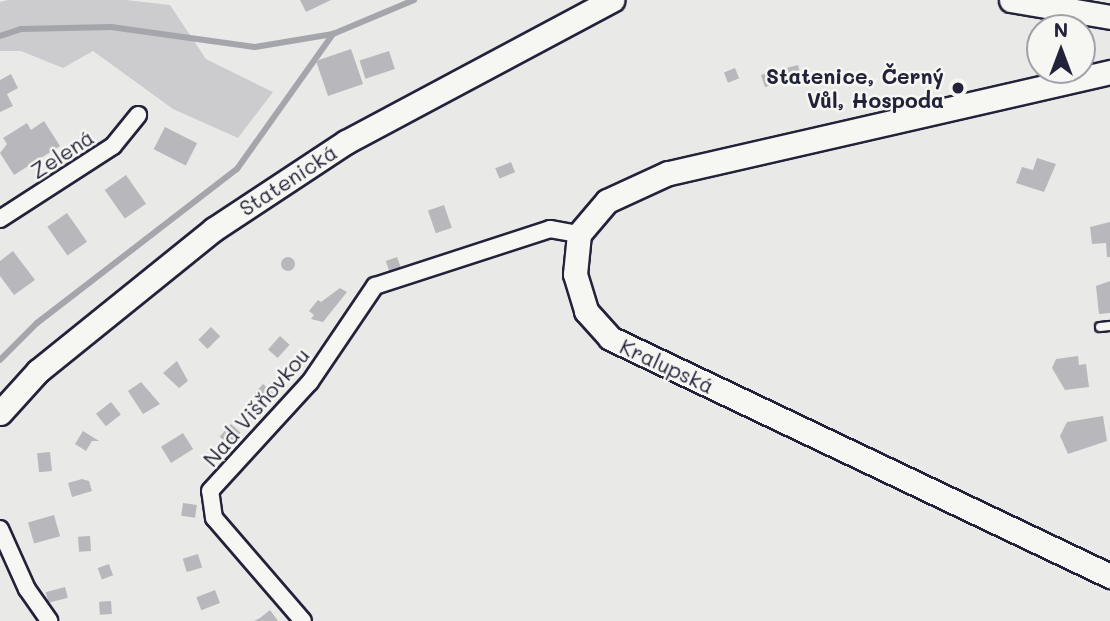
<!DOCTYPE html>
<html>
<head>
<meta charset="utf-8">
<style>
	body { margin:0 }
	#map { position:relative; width:1110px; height:621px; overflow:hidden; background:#e9e9e7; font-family:Mali,sans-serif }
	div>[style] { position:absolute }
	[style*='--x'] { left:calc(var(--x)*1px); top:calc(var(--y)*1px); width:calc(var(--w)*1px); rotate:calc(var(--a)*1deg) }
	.green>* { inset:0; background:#ccccce }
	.stream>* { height:6px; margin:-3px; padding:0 3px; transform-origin:3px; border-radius:3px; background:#a5a5ac }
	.building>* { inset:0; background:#b8b8bc; transform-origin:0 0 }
	.round { border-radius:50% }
	.roads { filter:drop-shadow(2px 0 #22223b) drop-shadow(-2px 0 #22223b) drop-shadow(0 2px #22223b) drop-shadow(0 -2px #22223b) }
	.lane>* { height:8px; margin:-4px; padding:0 4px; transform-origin:4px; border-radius:4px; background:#f6f6f2 }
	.street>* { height:16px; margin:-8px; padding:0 8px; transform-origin:8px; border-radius:8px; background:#f6f6f2 }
	.secondary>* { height:23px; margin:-11.5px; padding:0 11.5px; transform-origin:11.5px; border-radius:11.5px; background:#f6f6f2 }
	.dots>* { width:19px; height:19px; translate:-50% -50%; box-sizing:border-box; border:4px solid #f6f6f2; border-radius:50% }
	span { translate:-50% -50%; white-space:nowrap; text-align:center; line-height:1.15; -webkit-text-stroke:5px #f6f6f2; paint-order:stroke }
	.poi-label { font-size:21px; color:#22223b; font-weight:700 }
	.right { translate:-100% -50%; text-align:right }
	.street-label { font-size:21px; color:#22223b }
	.north { position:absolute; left:1026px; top:14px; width:70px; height:70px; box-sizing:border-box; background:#f6f6f2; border:2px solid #a1a1a9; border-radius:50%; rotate:0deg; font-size:19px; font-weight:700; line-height:28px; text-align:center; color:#22223b }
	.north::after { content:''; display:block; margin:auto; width:24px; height:32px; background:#22223b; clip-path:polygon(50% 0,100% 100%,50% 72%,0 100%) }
</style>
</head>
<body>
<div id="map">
	<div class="green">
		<div style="clip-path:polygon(8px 0,126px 0,170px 5px,206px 59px,273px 92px,238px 138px,173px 109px,93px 51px,63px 68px,21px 51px,0 51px,0 2px)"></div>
	</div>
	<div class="stream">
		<div style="--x:0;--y:36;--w:22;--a:-18"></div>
		<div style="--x:21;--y:29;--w:90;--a:-1.3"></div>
		<div style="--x:111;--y:27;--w:145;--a:7.9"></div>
		<div style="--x:255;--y:47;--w:79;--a:-9.5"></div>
		<div style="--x:333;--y:34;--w:88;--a:-22.8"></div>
		<div style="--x:0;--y:360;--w:52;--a:-45"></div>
		<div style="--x:37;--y:323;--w:252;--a:-37.6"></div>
		<div style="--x:237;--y:169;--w:166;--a:-54.6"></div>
	</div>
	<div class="building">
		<div style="clip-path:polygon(300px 0,331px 0,306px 12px)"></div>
		<div style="left:351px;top:49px;width:37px;height:37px;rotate:71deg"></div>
		<div style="left:389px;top:51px;width:19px;height:31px;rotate:72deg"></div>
		<div style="left:798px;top:65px;width:11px;height:11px;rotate:75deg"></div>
		<div style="left:735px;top:68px;width:11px;height:12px;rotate:68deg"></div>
		<div style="clip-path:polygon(767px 73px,769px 79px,776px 76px,778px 83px,765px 87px,761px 75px)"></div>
		<div style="clip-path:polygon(11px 74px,18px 88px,7px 94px,13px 106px,0 112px,0 80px)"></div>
		<div style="clip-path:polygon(44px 121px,60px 146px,14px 175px,0 153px,7px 144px,3px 138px,27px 123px,31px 130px)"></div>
		<div style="left:165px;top:127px;width:36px;height:25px;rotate:27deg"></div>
		<div style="clip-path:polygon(1037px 158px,1056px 164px,1044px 192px,1016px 183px,1022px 167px,1033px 170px)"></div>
		<div style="left:511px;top:162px;width:11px;height:17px;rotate:68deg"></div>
		<div style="left:126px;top:175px;width:35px;height:26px;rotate:55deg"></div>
		<div style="left:444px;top:205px;width:24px;height:17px;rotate:71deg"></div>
		<div style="left:67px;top:213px;width:35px;height:24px;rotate:55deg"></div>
		<div style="clip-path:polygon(1110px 222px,1110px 257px,1107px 257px,1106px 243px,1092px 244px,1090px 227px)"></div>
		<div style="clip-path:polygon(13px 251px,35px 280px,14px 295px,0 276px,0 261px)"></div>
		<div style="left:397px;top:257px;width:12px;height:12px;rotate:70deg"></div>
		<div class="round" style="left:281px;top:257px;width:14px;height:14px"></div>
		<div style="clip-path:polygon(1110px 281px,1110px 313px,1099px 314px,1096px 286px)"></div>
		<div style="clip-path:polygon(340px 288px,347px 292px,323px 322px,311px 319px,314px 315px,309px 311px,318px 300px,321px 302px)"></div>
		<div style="left:211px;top:327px;width:13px;height:18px;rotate:45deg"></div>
		<div style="left:280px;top:336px;width:13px;height:18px;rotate:42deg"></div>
		<div style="clip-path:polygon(1078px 356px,1079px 365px,1086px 364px,1089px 387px,1065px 390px,1052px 368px,1056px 359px)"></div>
		<div style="clip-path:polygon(177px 361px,188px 381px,179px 388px,163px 373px)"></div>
		<div style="clip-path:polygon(141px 382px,160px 404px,143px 414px,128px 391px)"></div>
		<div style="left:263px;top:384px;width:18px;height:13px;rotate:41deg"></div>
		<div style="left:111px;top:402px;width:16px;height:19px;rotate:52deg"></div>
		<div style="clip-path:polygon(1103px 416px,1107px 441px,1068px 454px,1060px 436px,1067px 422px)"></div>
		<div style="left:231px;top:424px;width:13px;height:17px;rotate:42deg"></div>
		<div style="clip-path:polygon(83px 431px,99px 441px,92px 441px,86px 451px,75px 444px)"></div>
		<div style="left:183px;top:433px;width:19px;height:26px;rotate:58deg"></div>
		<div style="left:50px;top:452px;width:19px;height:13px;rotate:84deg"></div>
		<div style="clip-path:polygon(82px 479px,89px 481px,92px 491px,72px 497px,68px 483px)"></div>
		<div style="left:183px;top:503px;width:14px;height:13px;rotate:8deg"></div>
		<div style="left:54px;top:515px;width:22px;height:27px;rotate:74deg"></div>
		<div style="left:90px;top:536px;width:15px;height:12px;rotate:86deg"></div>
		<div style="left:198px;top:554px;width:14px;height:16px;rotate:73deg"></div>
		<div style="left:109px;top:564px;width:12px;height:12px;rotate:70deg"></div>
		<div style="left:65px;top:587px;width:11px;height:20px;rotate:75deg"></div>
		<div style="left:215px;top:590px;width:14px;height:20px;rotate:69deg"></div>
		<div style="left:111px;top:601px;width:13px;height:12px;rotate:86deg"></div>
		<div style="clip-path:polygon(270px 610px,278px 621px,254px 621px,260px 618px)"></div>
	</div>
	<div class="roads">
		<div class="lane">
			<div style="--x:1100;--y:327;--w:10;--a:-6"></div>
		</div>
		<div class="street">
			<div style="--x:0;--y:219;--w:135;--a:-32.9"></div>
			<div style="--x:113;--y:146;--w:40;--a:-51"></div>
			<div style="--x:0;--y:529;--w:66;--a:65.8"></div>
			<div style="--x:27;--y:589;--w:39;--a:55"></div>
			<div style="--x:303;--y:621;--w:136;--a:-130.8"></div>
			<div style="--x:214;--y:518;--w:27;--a:-98"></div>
			<div style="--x:210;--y:491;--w:148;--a:-47.5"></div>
			<div style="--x:310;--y:382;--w:116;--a:-55.9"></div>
			<div style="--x:375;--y:286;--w:184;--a:-18"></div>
			<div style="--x:550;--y:229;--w:29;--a:10"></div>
		</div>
		<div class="secondary">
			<div style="--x:1011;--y:0;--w:100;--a:9.7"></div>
			<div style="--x:1110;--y:72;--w:453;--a:167.1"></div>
			<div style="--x:668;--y:173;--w:67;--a:155.3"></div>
			<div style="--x:607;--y:201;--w:43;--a:130.3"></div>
			<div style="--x:579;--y:234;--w:40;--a:95.7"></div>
			<div style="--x:575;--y:274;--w:39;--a:73"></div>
			<div style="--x:586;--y:311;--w:36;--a:48"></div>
			<div style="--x:610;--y:338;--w:554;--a:25.45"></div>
			<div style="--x:0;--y:413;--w:57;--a:-47.9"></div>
			<div style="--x:38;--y:371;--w:226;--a:-38.9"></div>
			<div style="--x:214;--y:229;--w:158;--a:-33.4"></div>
			<div style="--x:346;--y:142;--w:302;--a:-28.1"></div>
		</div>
	</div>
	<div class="dots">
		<div style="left:958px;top:88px;background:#22223b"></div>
	</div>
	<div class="poi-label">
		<span class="right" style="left:944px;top:88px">Statenice, Černý<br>Vůl, Hospoda</span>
	</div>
	<div class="street-label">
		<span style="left:62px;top:154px;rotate:-33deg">Zelená</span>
		<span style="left:288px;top:180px;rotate:-33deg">Statenická</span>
		<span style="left:667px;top:366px;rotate:25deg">Kralupská</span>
		<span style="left:256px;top:407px;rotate:-49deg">Nad Višňovkou</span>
	</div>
	<div class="north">N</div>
</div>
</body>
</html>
